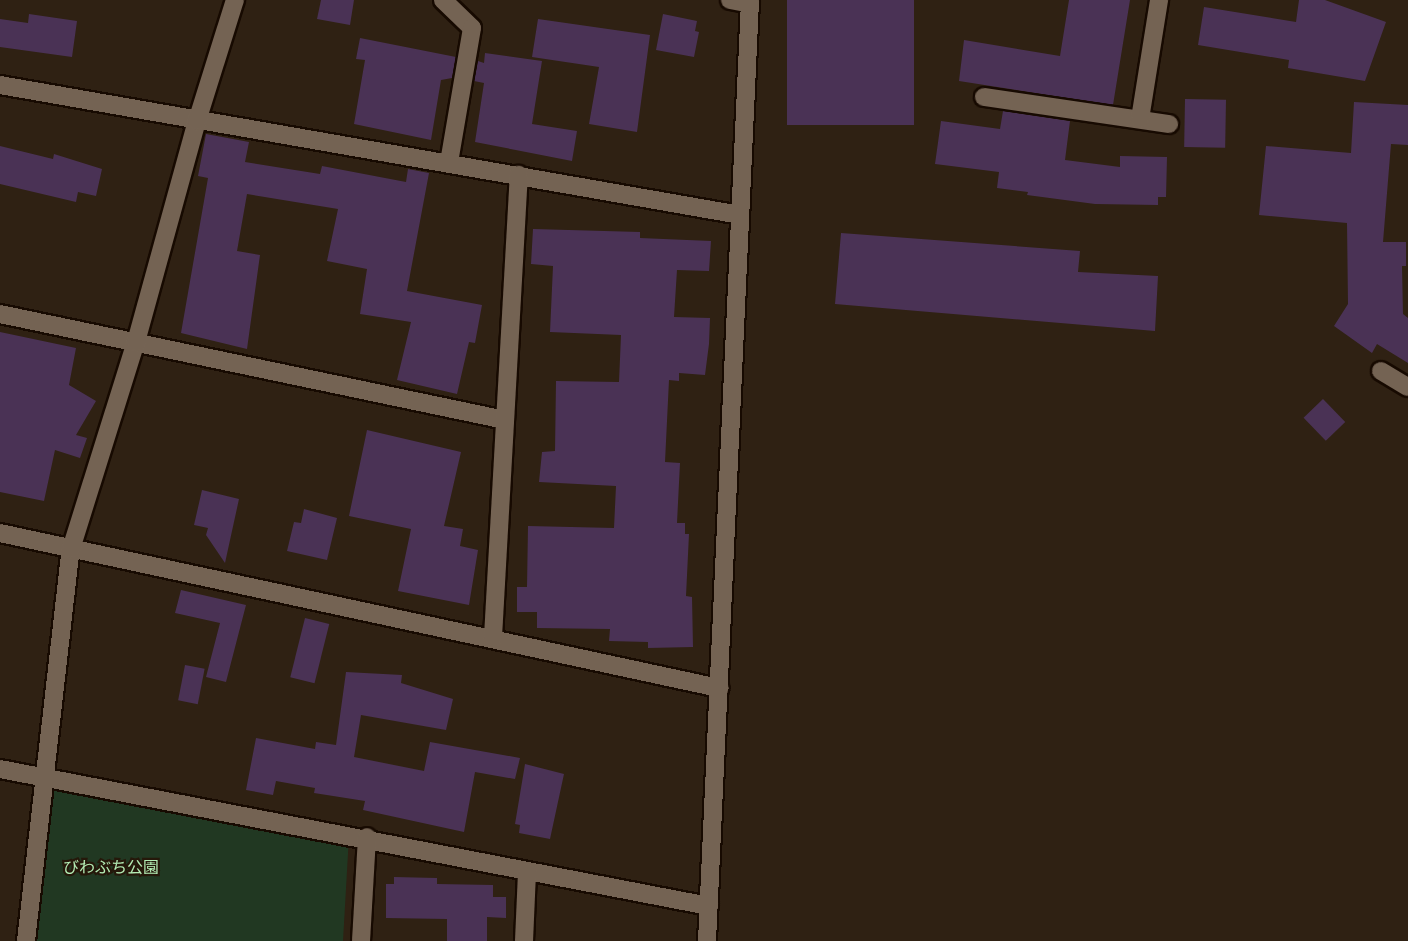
<!DOCTYPE html>
<html>
<head>
<meta charset="utf-8">
<style>
	body { margin:0 }
	#map { position:relative; width:1408px; height:941px; overflow:hidden; background:#2f2113; font-family:Raleway,"Noto Sans JP",sans-serif }
	div>[style] { position:absolute }
	[style*='--x'] { left:calc(var(--x)*1px); top:calc(var(--y)*1px); width:calc(var(--w)*1px); rotate:calc(var(--a)*1deg) }
	.green>* { inset:0; background:#213822 }
	.building>* { inset:0; background:#4a3255; transform-origin:0 0 }
	.roads { filter:drop-shadow(2px 0 #170a01) drop-shadow(-2px 0 #170a01) drop-shadow(0 2px #170a01) drop-shadow(0 -2px #170a01) }
	.minor>* { height:18px; margin:-9px; padding:0 9px; transform-origin:9px; border-radius:9px; background:#746353 }
	span { translate:-50% -50%; white-space:nowrap; text-align:center; line-height:1.15; -webkit-text-stroke:4.5px #25180a; paint-order:stroke }
	.park-label { font-size:16px; color:#b4edb5 }
</style>
</head>
<body>
<div id="map">
	<div class="green">
		<div style="clip-path:polygon(46px 781px,349px 836px,343px 941px,31px 941px)"></div>
	</div>
	<div class="building">
		<div style="clip-path:polygon(321px 0,354px 0,350px 25px,317px 19px)"></div>
		<div style="left:787px;top:0;width:127px;height:125px"></div>
		<div style="clip-path:polygon(1069px 0,1130px 0,1113px 105px,959px 81px,964px 40px,1060px 56px)"></div>
		<div style="clip-path:polygon(1299px 0,1325px 0,1386px 22px,1365px 81px,1288px 68px,1289px 60px,1198px 45px,1204px 7px,1296px 22px)"></div>
		<div style="clip-path:polygon(29px 14px,77px 21px,72px 57px,0 47px,0 19px,28px 23px)"></div>
		<div style="clip-path:polygon(663px 14px,697px 21px,695px 31px,699px 32px,694px 57px,656px 50px)"></div>
		<div style="clip-path:polygon(538px 19px,650px 35px,637px 132px,589px 124px,599px 67px,532px 57px)"></div>
		<div style="clip-path:polygon(360px 38px,456px 57px,452px 78px,441px 80px,431px 140px,354px 124px,365px 60px,356px 59px)"></div>
		<div style="clip-path:polygon(485px 53px,542px 61px,532px 124px,577px 131px,572px 161px,475px 142px,484px 83px,474px 81px,478px 61px,484px 63px)"></div>
		<div style="left:1185px;top:99px;width:41px;height:48px;rotate:1deg"></div>
		<div style="clip-path:polygon(1354px 102px,1408px 105px,1408px 145px,1391px 144px,1383px 242px,1406px 242px,1406px 266px,1402px 266px,1403px 314px,1408px 318px,1408px 363px,1377px 344px,1372px 353px,1334px 326px,1348px 304px,1347px 223px,1259px 215px,1266px 146px,1351px 153px)"></div>
		<div style="clip-path:polygon(1003px 111px,1070px 121px,1065px 160px,1120px 167px,1120px 156px,1167px 157px,1166px 197px,1158px 197px,1158px 205px,1095px 204px,1027px 195px,1028px 192px,997px 188px,999px 172px,935px 164px,941px 121px,1000px 129px)"></div>
		<div style="clip-path:polygon(206px 134px,249px 142px,245px 162px,320px 174px,322px 166px,406px 182px,408px 169px,429px 173px,407px 291px,482px 305px,475px 343px,469px 342px,457px 394px,397px 380px,411px 322px,360px 314px,367px 269px,327px 261px,338px 209px,247px 194px,237px 251px,260px 255px,247px 349px,181px 333px,208px 178px,198px 176px)"></div>
		<div style="clip-path:polygon(0 146px,53px 159px,54px 154px,102px 169px,96px 196px,78px 192px,76px 202px,0 184px)"></div>
		<div style="clip-path:polygon(533px 229px,640px 232px,640px 238px,711px 241px,709px 271px,677px 270px,674px 317px,710px 318px,709px 344px,705px 375px,679px 373px,679px 381px,669px 380px,665px 462px,680px 463px,677px 523px,685px 523px,685px 534px,689px 534px,686px 596px,692px 597px,693px 647px,648px 648px,648px 642px,609px 641px,610px 629px,537px 628px,537px 612px,517px 612px,517px 587px,527px 587px,528px 526px,614px 528px,616px 486px,539px 482px,542px 452px,555px 451px,556px 381px,619px 382px,621px 335px,550px 332px,553px 266px,531px 264px)"></div>
		<div style="clip-path:polygon(841px 233px,1080px 251px,1078px 272px,1158px 276px,1155px 331px,835px 304px)"></div>
		<div style="clip-path:polygon(0 332px,76px 348px,69px 385px,96px 401px,76px 435px,87px 438px,80px 458px,55px 450px,44px 501px,0 492px)"></div>
		<div style="left:1323px;top:399px;width:32px;height:27px;rotate:46deg"></div>
		<div style="clip-path:polygon(367px 430px,461px 452px,444px 526px,463px 529px,460px 546px,478px 550px,469px 605px,398px 591px,411px 529px,349px 516px)"></div>
		<div style="clip-path:polygon(202px 490px,239px 499px,225px 563px,206px 535px,208px 528px,194px 525px)"></div>
		<div style="clip-path:polygon(304px 509px,337px 518px,327px 560px,287px 551px,294px 522px,301px 523px)"></div>
		<div style="clip-path:polygon(181px 590px,246px 605px,226px 682px,206px 677px,220px 623px,175px 613px)"></div>
		<div style="left:305px;top:618px;width:25px;height:61px;rotate:14deg"></div>
		<div style="left:185px;top:665px;width:20px;height:36px;rotate:11deg"></div>
		<div style="clip-path:polygon(346px 672px,402px 675px,401px 683px,453px 699px,446px 730px,361px 715px,354px 757px,424px 771px,430px 742px,520px 758px,515px 779px,475px 772px,464px 832px,363px 810px,365px 801px,314px 793px,315px 788px,276px 781px,273px 795px,246px 790px,256px 738px,315px 749px,316px 742px,336px 745px)"></div>
		<div style="clip-path:polygon(525px 764px,564px 774px,550px 839px,519px 833px,520px 825px,515px 824px)"></div>
		<div style="clip-path:polygon(394px 877px,437px 878px,437px 884px,493px 885px,493px 897px,506px 897px,506px 918px,487px 917px,487px 941px,447px 941px,447px 919px,386px 918px,386px 884px,394px 884px)"></div>
	</div>
	<div class="roads">
		<div class="minor">
			<div style="--x:443;--y:0;--w:40;--a:44"></div>
			<div style="--x:472;--y:28;--w:137;--a:99.7"></div>
			<div style="--x:730;--y:0;--w:20;--a:11"></div>
			<div style="--x:0;--y:85;--w:751;--a:9.96"></div>
			<div style="--x:984;--y:97;--w:187;--a:8.3"></div>
			<div style="--x:1140;--y:119;--w:121;--a:-80.9"></div>
			<div style="--x:0;--y:314;--w:516;--a:11.85"></div>
			<div style="--x:1381;--y:371;--w:31;--a:31"></div>
			<div style="--x:0;--y:533;--w:736;--a:12.17"></div>
			<div style="--x:493;--y:637;--w:463;--a:-86.8"></div>
			<div style="--x:0;--y:769;--w:722;--a:10.94"></div>
			<div style="--x:26;--y:941;--w:395;--a:-83.5"></div>
			<div style="--x:71;--y:549;--w:217;--a:-72.6"></div>
			<div style="--x:136;--y:342;--w:229;--a:-74.6"></div>
			<div style="--x:197;--y:121;--w:127;--a:-72.6"></div>
			<div style="--x:361;--y:941;--w:104;--a:-86.7"></div>
			<div style="--x:524;--y:941;--w:69;--a:-87.5"></div>
			<div style="--x:707;--y:941;--w:942;--a:-87.38"></div>
		</div>
	</div>
	<div class="park-label">
		<span style="left:111px;top:868px">びわぶち公園</span>
	</div>
</div>
</body>
</html>
